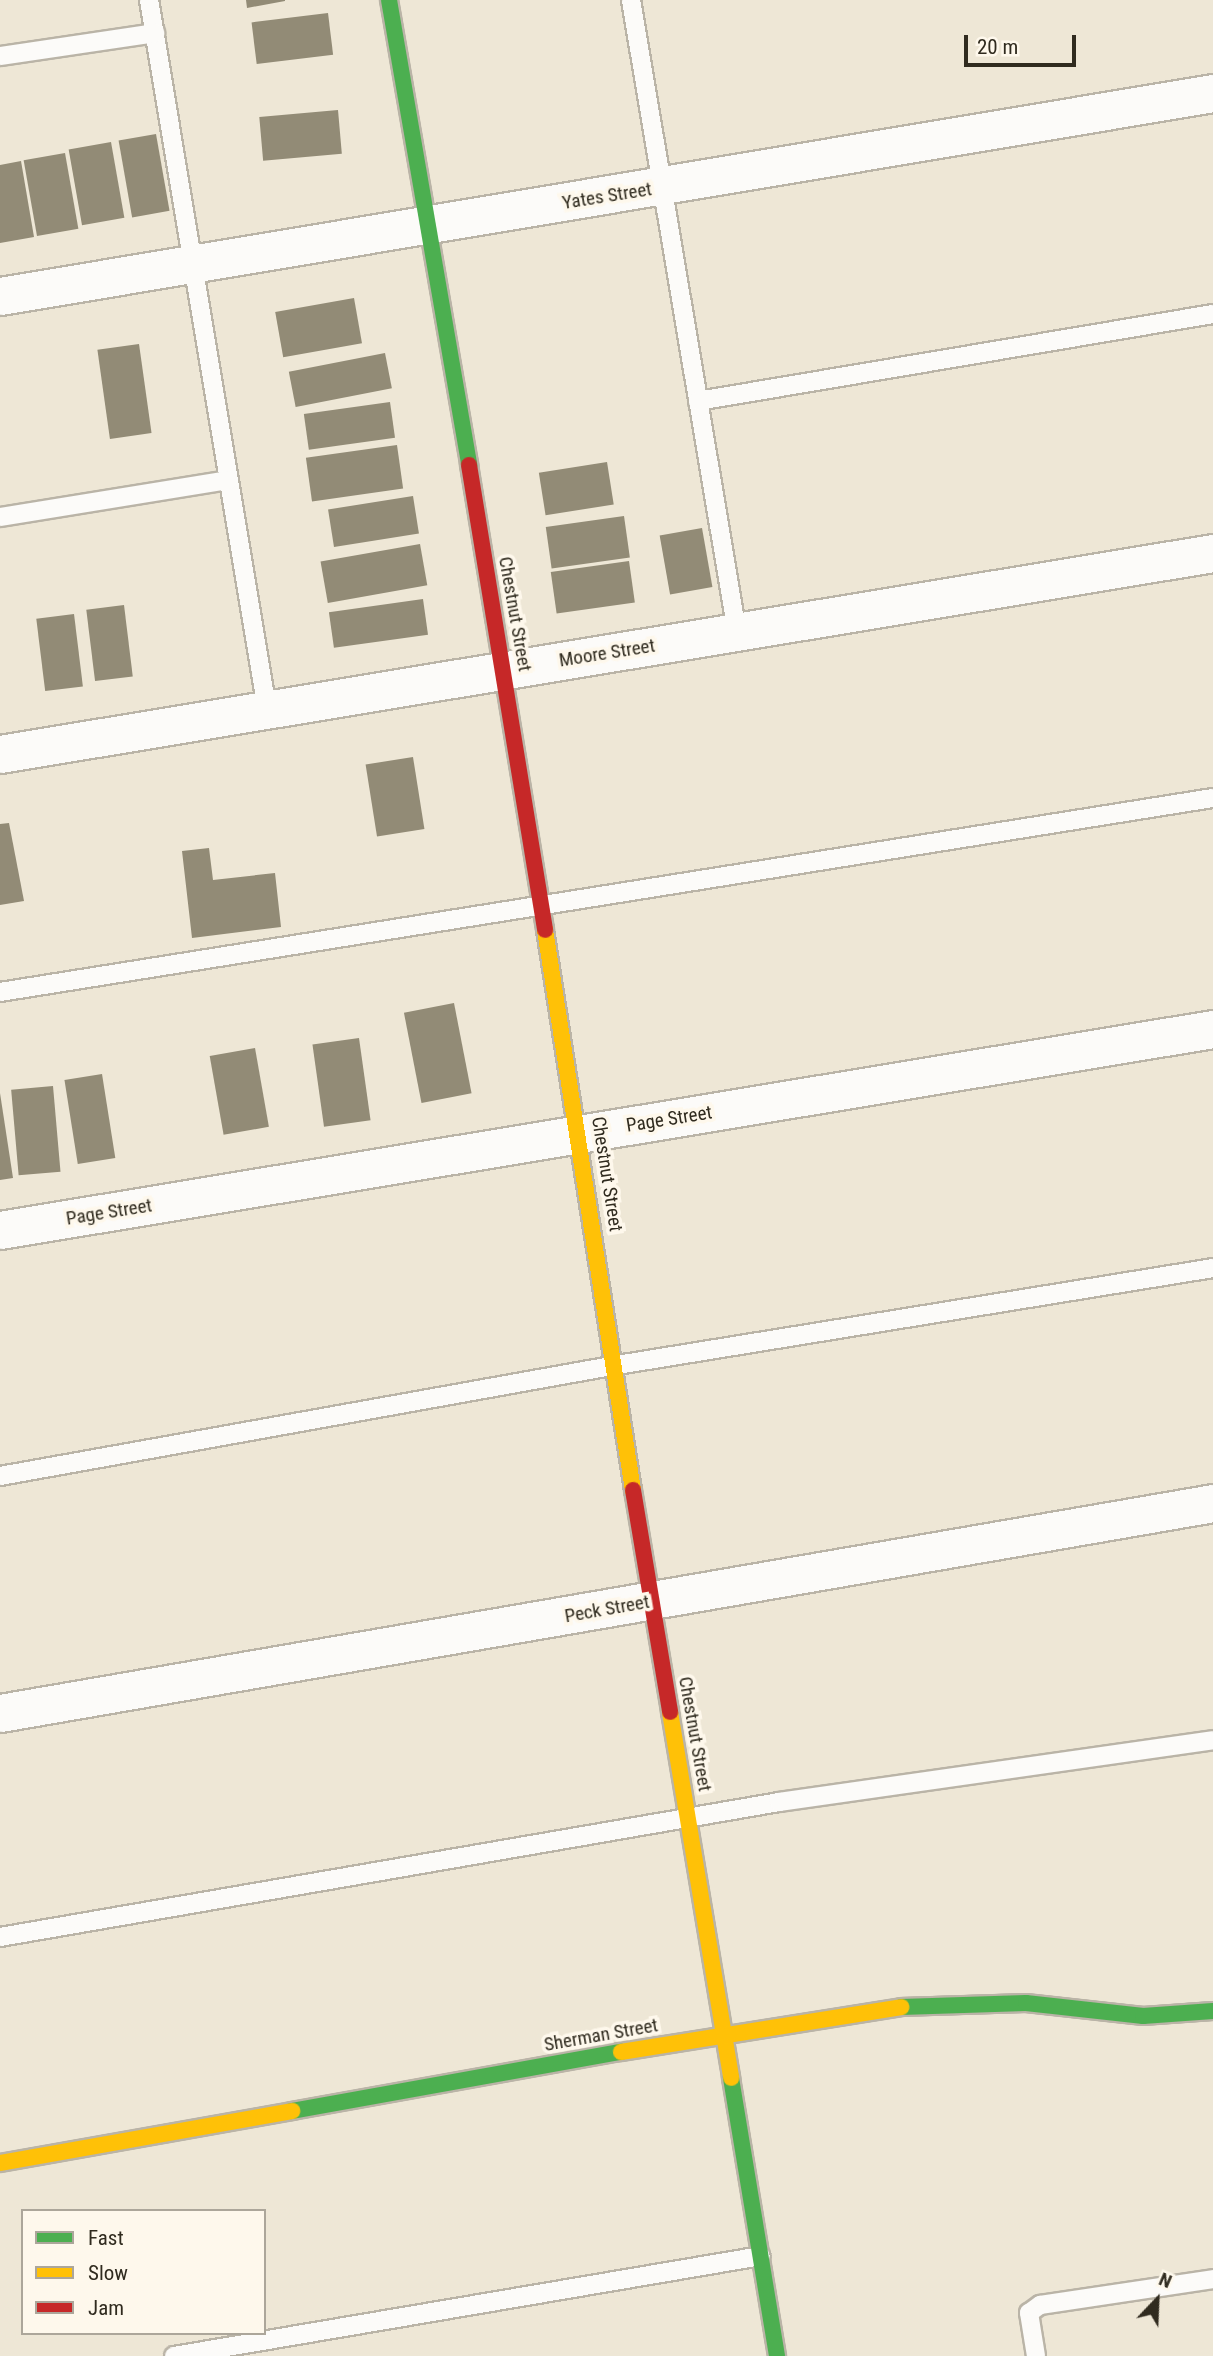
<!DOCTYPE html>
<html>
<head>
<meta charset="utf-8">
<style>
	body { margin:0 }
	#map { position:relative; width:1213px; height:2356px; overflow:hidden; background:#eee7d6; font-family:"Roboto Condensed",sans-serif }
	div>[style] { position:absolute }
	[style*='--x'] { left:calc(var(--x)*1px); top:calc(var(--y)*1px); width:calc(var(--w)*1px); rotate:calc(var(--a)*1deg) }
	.building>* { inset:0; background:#928b76; transform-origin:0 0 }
	.roads { filter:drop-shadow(2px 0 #bab4a7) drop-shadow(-2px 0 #bab4a7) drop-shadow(0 2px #bab4a7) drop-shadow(0 -2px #bab4a7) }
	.lane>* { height:18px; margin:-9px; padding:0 9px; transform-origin:9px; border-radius:9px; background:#fcfbf9 }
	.street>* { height:37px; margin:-18.5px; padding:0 18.5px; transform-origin:18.5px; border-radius:18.5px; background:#fcfbf9 }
	.fast>* { height:16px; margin:-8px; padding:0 8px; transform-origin:8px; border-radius:8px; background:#4caf50 }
	.slow>* { height:16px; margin:-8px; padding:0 8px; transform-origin:8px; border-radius:8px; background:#ffc107 }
	.jam>* { height:16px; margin:-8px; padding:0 8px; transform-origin:8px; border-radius:8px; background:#c62828 }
	span { translate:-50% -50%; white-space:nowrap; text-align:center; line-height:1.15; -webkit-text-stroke:7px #fef8ec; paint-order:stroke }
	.street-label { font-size:19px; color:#302b1f }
	.legend { position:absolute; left:21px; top:2209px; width:245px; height:126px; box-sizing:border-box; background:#fef8ec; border:2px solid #aca69a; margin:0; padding:9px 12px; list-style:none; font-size:21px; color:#302b1f }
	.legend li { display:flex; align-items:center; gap:14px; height:35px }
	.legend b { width:35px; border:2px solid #aca69a }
	.north { position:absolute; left:1122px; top:2265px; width:70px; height:70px; -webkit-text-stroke:5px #fef8ec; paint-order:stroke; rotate:23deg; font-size:19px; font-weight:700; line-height:28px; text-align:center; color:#302b1f }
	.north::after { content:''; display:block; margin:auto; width:24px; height:32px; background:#302b1f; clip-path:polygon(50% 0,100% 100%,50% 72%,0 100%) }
	.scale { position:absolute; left:964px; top:35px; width:112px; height:32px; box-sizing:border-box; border:4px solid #302b1f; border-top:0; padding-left:9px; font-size:21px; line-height:24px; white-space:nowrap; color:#302b1f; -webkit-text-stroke:5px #fef8ec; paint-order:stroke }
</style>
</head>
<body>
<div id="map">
	<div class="building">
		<div style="clip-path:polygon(246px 0,285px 0,285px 1px,247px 8px)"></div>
		<div style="left:328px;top:13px;width:42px;height:77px;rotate:83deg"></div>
		<div style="left:338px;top:110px;width:44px;height:79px;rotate:85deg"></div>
		<div style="left:156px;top:134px;width:78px;height:38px;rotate:80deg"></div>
		<div style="left:111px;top:142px;width:77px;height:43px;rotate:80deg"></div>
		<div style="left:65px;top:153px;width:77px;height:42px;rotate:80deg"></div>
		<div style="clip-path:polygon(21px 161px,34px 237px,0 243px,0 165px)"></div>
		<div style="left:354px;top:298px;width:46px;height:80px;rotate:80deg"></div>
		<div style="left:139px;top:344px;width:90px;height:42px;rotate:82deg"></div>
		<div style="left:385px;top:353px;width:36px;height:98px;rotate:79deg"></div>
		<div style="left:390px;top:402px;width:36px;height:87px;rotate:82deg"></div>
		<div style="left:397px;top:445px;width:44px;height:92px;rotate:82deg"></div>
		<div style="left:607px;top:462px;width:43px;height:69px;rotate:81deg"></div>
		<div style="left:413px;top:496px;width:38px;height:86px;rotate:81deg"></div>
		<div style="left:624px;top:516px;width:42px;height:79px;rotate:82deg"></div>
		<div style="left:702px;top:528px;width:60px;height:43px;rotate:80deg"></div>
		<div style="left:420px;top:544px;width:42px;height:101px;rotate:80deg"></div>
		<div style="left:629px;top:561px;width:42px;height:79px;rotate:82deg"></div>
		<div style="left:423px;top:599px;width:36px;height:95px;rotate:82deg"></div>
		<div style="left:124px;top:605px;width:72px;height:38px;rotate:83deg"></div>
		<div style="left:74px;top:614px;width:73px;height:38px;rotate:83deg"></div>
		<div style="left:413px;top:757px;width:73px;height:48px;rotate:81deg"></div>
		<div style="clip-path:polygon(9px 823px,24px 901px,0 905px,0 824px)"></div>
		<div style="clip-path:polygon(209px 848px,213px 880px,275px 873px,281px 927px,192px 938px,182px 851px)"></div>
		<div style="left:454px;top:1003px;width:92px;height:51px;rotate:79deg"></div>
		<div style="left:359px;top:1038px;width:83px;height:47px;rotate:82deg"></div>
		<div style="left:255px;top:1048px;width:80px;height:46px;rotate:80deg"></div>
		<div style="left:102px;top:1074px;width:85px;height:38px;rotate:81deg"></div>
		<div style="left:53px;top:1086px;width:86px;height:42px;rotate:85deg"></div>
		<div style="clip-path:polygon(0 1093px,13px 1178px,0 1180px)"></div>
	</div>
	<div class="roads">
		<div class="lane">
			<div style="--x:149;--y:0;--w:719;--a:80.55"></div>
			<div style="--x:631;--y:0;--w:641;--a:80.48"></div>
			<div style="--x:0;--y:56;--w:157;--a:-8.4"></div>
			<div style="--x:698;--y:401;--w:522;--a:-9.59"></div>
			<div style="--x:0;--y:517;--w:231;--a:-9.2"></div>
			<div style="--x:0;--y:992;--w:1228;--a:-9.09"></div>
			<div style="--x:0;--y:1476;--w:627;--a:-10.2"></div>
			<div style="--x:617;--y:1365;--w:604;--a:-9.24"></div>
			<div style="--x:0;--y:1937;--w:791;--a:-9.83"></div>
			<div style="--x:779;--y:1802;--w:438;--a:-8.1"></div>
			<div style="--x:174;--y:2356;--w:595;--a:-9.67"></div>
			<div style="--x:1036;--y:2356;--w:44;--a:-99.2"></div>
			<div style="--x:1029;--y:2313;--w:14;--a:-36"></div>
			<div style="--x:1040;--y:2305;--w:175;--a:-8.5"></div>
		</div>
		<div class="street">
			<div style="--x:0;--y:296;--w:1230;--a:-9.5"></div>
			<div style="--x:0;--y:754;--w:1230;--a:-9.41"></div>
			<div style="--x:0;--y:1230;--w:1230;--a:-9.41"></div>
			<div style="--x:0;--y:1713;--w:1231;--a:-9.82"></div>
		</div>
		<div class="fast">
			<div style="--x:389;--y:0;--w:472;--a:80.2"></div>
			<div style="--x:901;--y:2007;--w:125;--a:-1.8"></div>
			<div style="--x:1026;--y:2003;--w:118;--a:6.3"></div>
			<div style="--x:1143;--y:2016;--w:70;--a:-4.1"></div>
			<div style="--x:731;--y:2078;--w:282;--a:80.6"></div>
			<div style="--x:292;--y:2111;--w:334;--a:-10.2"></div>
		</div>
		<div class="slow">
			<div style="--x:545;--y:930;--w:567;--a:81.07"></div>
			<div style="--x:670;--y:1712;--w:371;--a:80.5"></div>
			<div style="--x:621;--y:2052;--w:284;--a:-9.1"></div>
			<div style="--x:0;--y:2163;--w:297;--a:-10.1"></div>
		</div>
		<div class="jam">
			<div style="--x:469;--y:465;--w:471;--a:80.7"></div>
			<div style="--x:633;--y:1490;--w:225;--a:80.5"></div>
		</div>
	</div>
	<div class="street-label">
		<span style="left:607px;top:196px;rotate:-9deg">Yates Street</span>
		<span style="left:515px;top:614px;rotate:80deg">Chestnut Street</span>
		<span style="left:607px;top:653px;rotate:-9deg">Moore Street</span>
		<span style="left:669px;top:1119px;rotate:-9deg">Page Street</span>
		<span style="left:607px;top:1174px;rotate:81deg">Chestnut Street</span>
		<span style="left:109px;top:1212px;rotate:-9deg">Page Street</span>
		<span style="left:607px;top:1609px;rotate:-10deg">Peck Street</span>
		<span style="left:695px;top:1734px;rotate:80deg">Chestnut Street</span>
		<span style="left:601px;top:2035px;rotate:-10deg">Sherman Street</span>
	</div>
	<ul class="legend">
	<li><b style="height:9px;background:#4caf50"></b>Fast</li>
	<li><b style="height:9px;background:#ffc107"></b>Slow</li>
	<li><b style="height:9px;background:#c62828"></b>Jam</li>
	</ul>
	<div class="north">N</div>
	<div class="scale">20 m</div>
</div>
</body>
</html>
